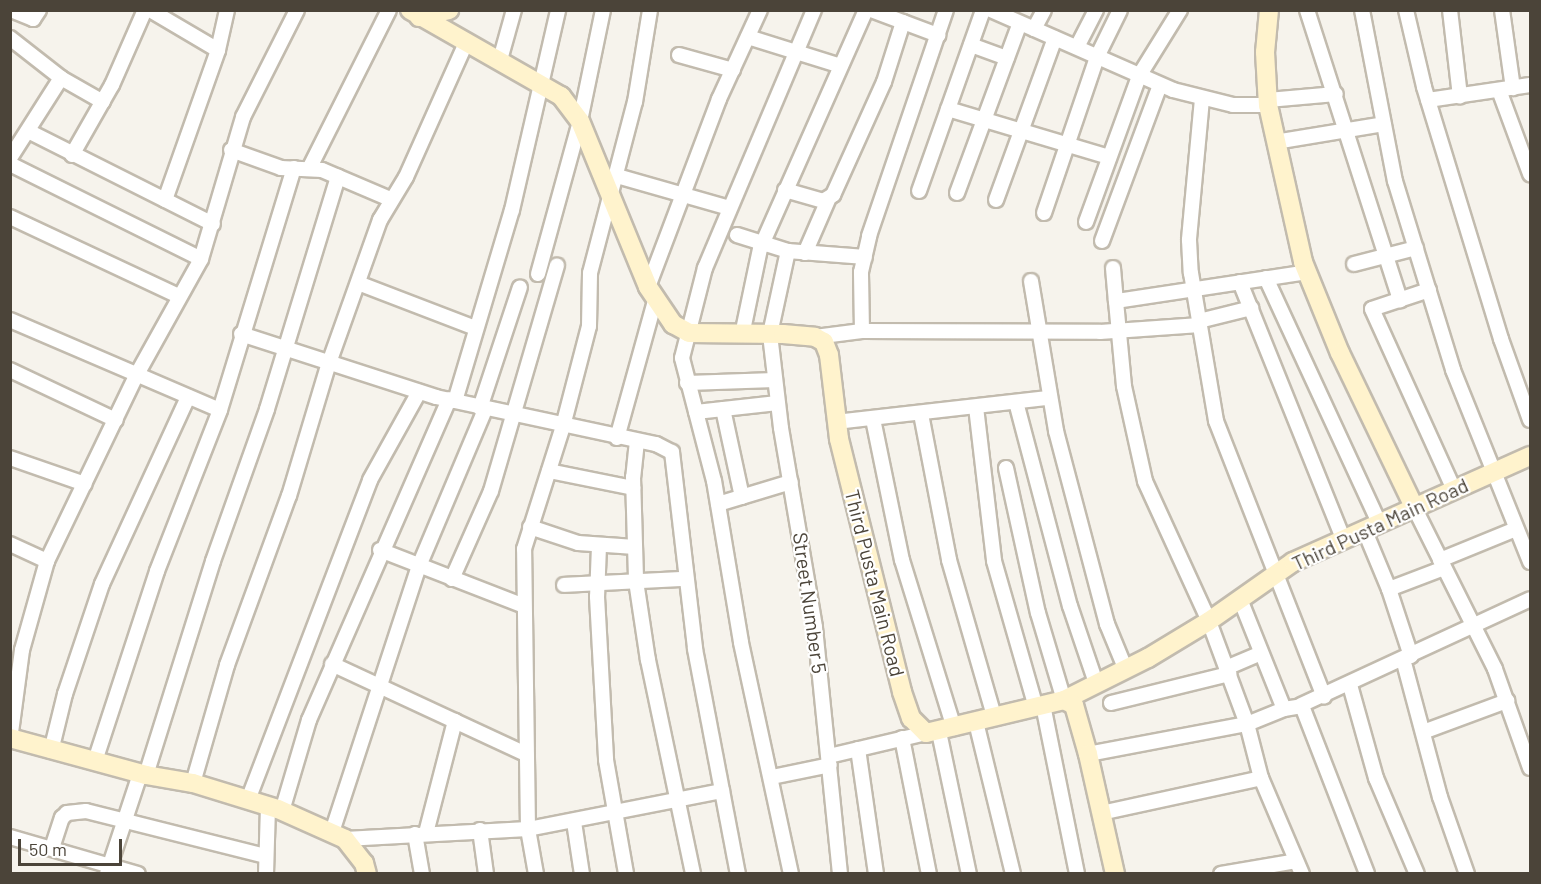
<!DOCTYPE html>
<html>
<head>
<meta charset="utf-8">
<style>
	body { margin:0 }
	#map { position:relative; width:1541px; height:884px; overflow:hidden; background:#f6f3ec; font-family:Barlow,sans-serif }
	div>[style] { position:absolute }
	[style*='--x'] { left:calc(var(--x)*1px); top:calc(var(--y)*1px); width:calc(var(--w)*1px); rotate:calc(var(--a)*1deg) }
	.roads { filter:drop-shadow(2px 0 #c2bbae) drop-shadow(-2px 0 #c2bbae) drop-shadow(0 2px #c2bbae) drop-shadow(0 -2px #c2bbae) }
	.street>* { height:14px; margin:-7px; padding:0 7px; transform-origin:7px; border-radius:7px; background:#fff }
	.secondary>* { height:18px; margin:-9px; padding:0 9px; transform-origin:9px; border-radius:9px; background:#fff3cd }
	span { translate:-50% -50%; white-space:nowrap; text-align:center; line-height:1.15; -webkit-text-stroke:4.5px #fff; paint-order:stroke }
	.street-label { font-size:20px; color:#4b4439 }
	.frame { position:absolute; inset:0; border:12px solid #4b4439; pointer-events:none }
	.scale { position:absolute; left:18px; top:839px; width:104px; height:27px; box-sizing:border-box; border:3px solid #4b4439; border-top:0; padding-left:8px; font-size:18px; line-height:21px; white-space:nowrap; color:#4b4439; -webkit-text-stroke:4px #fff; paint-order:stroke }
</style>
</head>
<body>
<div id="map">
	<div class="roads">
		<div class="street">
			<div style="--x:11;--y:10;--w:24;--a:22"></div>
			<div style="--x:33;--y:19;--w:11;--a:-56"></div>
			<div style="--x:150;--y:10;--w:79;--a:30.5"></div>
			<div style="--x:871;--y:10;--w:72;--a:20.5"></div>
			<div style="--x:991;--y:10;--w:199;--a:23.7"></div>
			<div style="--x:1173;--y:90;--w:62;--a:14"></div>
			<div style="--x:1233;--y:105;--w:35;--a:0"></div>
			<div style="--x:1307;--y:10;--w:305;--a:72.2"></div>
			<div style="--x:1362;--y:10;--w:174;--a:79.1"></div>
			<div style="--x:1395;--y:181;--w:198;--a:72.9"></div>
			<div style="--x:1453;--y:370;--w:207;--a:68.1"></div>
			<div style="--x:1406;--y:10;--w:79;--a:76.8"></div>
			<div style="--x:1424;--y:87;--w:264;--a:73"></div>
			<div style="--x:1501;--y:339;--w:86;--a:70.3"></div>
			<div style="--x:1450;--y:10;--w:87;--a:83.4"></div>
			<div style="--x:1502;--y:10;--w:79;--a:82"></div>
			<div style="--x:1034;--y:29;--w:21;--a:-62"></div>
			<div style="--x:748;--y:37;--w:97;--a:17.3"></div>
			<div style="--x:10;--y:38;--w:65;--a:38.1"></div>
			<div style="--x:61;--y:78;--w:48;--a:29.7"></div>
			<div style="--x:971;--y:45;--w:38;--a:20"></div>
			<div style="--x:1077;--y:47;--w:42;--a:-62.8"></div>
			<div style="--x:679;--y:55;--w:56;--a:15.5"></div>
			<div style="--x:500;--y:60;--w:52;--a:-74.4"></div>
			<div style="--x:1499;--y:90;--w:90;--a:69.7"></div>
			<div style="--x:1202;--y:99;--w:142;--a:95.3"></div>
			<div style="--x:1189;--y:240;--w:33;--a:87"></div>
			<div style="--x:1191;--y:273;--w:150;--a:80.4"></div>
			<div style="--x:1216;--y:421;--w:296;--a:68.6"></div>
			<div style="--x:1268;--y:100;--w:68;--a:-5"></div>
			<div style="--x:1428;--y:100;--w:103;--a:-8.4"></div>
			<div style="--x:948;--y:109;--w:168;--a:16.6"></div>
			<div style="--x:28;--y:131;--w:207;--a:26.7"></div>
			<div style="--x:1275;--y:142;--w:110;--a:-9.4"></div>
			<div style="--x:231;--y:150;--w:53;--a:19.8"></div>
			<div style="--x:281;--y:168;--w:41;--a:2.8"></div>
			<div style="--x:322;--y:170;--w:74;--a:23.1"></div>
			<div style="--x:72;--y:155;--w:81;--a:-60.3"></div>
			<div style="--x:112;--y:85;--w:82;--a:-66.3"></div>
			<div style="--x:10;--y:158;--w:95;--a:-57.5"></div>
			<div style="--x:10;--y:164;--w:213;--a:26.4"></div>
			<div style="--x:309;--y:169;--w:178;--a:-63.3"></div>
			<div style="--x:617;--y:176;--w:116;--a:15.9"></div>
			<div style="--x:785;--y:190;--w:40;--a:16"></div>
			<div style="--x:823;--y:201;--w:12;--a:-31"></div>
			<div style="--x:833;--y:195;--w:124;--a:-65.7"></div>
			<div style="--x:884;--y:82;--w:63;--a:-72.4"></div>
			<div style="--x:919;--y:191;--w:192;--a:-70.5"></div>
			<div style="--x:957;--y:193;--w:181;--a:-69.7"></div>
			<div style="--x:165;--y:200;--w:159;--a:-70.5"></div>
			<div style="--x:218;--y:50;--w:41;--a:-77.3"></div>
			<div style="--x:996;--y:200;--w:172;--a:-70"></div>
			<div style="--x:1044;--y:213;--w:165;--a:-71.2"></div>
			<div style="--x:1097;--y:57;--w:52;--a:-63.9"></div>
			<div style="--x:10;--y:217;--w:187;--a:25.1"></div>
			<div style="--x:1086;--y:222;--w:155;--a:-70"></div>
			<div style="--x:1139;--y:76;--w:78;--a:-58.2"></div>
			<div style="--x:737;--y:235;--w:53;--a:17.4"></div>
			<div style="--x:1102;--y:241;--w:166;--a:-69.6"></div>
			<div style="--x:805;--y:253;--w:58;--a:-66.5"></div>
			<div style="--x:1354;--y:264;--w:64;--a:-14.5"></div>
			<div style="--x:1113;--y:268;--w:33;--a:85"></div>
			<div style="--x:538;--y:274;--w:159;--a:-74.6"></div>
			<div style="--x:580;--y:121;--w:113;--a:-78.3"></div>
			<div style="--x:1266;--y:278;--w:269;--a:65.2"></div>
			<div style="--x:1031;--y:281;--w:152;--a:80.5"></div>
			<div style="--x:1056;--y:431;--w:200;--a:75.2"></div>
			<div style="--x:1107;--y:624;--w:50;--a:67.6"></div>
			<div style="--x:1240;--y:282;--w:276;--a:68.1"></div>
			<div style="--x:358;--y:283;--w:125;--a:21"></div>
			<div style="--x:648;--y:287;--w:201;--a:-69.3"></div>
			<div style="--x:719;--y:99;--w:98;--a:-65.3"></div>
			<div style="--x:1429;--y:290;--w:60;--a:161.6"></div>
			<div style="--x:1372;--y:309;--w:199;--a:65.6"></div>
			<div style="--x:10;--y:320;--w:228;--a:23.2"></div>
			<div style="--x:1199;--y:321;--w:54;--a:-14"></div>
			<div style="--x:862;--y:331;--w:59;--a:-91"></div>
			<div style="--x:861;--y:272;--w:37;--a:-77"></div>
			<div style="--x:869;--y:236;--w:239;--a:-71.2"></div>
			<div style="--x:241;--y:334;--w:205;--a:17.9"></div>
			<div style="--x:436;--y:397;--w:225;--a:12.1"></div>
			<div style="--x:656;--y:444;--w:18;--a:27"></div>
			<div style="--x:672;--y:452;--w:198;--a:83.3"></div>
			<div style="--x:695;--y:649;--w:229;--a:79.2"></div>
			<div style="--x:742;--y:335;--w:88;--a:-78.2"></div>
			<div style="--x:760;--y:249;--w:261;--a:-66.1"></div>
			<div style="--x:815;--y:337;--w:47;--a:-7.3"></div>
			<div style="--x:862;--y:331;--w:238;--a:0.2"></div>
			<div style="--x:1100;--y:332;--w:100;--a:-4"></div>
			<div style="--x:10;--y:370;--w:117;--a:25.3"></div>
			<div style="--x:687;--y:383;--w:88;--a:-2"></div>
			<div style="--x:455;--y:401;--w:199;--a:-73.4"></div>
			<div style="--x:512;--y:210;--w:205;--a:-77"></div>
			<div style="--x:1016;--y:402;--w:211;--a:75.2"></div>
			<div style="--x:1070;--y:606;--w:81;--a:71.3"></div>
			<div style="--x:976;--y:407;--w:155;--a:83.3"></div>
			<div style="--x:994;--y:561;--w:152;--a:74"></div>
			<div style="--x:480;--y:408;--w:127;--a:-71.7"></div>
			<div style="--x:723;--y:409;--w:90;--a:77.8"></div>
			<div style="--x:696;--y:412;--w:82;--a:-6.3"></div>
			<div style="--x:921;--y:414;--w:149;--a:79.1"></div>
			<div style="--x:949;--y:560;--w:162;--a:73.9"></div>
			<div style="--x:873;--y:419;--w:144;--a:78.4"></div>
			<div style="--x:902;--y:560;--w:176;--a:72.8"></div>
			<div style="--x:836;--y:422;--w:213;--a:-6.5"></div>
			<div style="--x:617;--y:438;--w:142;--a:-74.5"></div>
			<div style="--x:637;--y:441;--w:36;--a:96"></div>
			<div style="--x:633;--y:477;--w:104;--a:88.3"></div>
			<div style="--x:636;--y:581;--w:80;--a:81.4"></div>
			<div style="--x:648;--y:660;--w:219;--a:78.1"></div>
			<div style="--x:10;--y:458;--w:79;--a:19.1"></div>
			<div style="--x:1006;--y:468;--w:148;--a:77.6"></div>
			<div style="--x:1038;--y:613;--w:91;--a:73.4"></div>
			<div style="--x:549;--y:471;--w:86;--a:11.4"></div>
			<div style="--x:718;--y:504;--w:76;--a:-16.8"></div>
			<div style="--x:1414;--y:507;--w:181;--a:63.4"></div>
			<div style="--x:1495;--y:669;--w:105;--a:70.5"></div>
			<div style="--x:530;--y:527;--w:51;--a:18.4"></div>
			<div style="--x:578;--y:543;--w:57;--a:4"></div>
			<div style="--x:1364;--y:529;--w:65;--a:67.4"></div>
			<div style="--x:10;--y:544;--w:41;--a:24.7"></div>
			<div style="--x:599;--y:546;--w:51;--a:92.2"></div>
			<div style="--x:597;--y:597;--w:163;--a:86.8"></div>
			<div style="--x:606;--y:760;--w:116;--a:80"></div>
			<div style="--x:380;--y:550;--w:152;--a:21.2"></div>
			<div style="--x:1440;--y:560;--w:82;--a:-22.2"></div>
			<div style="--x:452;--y:579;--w:96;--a:-66.1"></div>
			<div style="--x:491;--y:491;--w:235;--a:-73.7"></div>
			<div style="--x:564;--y:585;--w:120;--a:-2.9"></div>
			<div style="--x:1240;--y:599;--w:118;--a:68.2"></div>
			<div style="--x:1284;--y:709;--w:18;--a:-9"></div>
			<div style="--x:1302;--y:706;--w:180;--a:68.8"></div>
			<div style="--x:1411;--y:656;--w:71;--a:-108.2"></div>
			<div style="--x:1389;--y:589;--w:59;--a:-20.9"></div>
			<div style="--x:1403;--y:659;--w:143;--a:75"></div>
			<div style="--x:1440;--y:797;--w:82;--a:70.7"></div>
			<div style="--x:332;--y:664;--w:214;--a:24.9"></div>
			<div style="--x:1226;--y:668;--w:38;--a:-23"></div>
			<div style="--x:1350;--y:685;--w:97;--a:74.4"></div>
			<div style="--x:1376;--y:778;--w:104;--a:66.9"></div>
			<div style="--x:1111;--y:703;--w:122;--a:-13.8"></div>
			<div style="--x:1043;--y:705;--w:172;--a:78.6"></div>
			<div style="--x:1301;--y:705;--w:252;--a:-24.8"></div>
			<div style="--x:976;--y:722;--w:156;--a:76.3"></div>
			<div style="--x:939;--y:732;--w:145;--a:78.1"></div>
			<div style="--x:1423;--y:732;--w:90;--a:-20.3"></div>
			<div style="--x:902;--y:738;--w:139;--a:78.8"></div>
			<div style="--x:10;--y:740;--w:91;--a:-82.4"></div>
			<div style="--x:22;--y:650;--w:92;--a:-74.3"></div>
			<div style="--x:47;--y:561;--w:205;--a:-64.3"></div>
			<div style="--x:136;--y:376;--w:134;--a:-60.9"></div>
			<div style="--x:201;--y:259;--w:148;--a:-73.5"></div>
			<div style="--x:243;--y:117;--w:120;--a:-63.2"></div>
			<div style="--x:858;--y:749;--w:126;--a:81.8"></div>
			<div style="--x:51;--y:751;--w:59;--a:-76.2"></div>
			<div style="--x:65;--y:694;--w:116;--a:-71.4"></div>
			<div style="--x:102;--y:584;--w:206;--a:-65.3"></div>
			<div style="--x:1088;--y:754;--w:162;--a:-10.7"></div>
			<div style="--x:1247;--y:724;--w:40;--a:-22"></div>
			<div style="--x:829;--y:756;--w:100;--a:-13.3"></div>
			<div style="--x:95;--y:761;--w:200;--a:-71.9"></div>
			<div style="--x:157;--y:571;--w:173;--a:-68.6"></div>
			<div style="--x:220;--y:410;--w:253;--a:-73"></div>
			<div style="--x:146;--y:775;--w:224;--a:-72.6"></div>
			<div style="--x:213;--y:561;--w:161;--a:-70.4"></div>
			<div style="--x:267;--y:409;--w:243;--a:-73"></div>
			<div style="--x:772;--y:777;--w:59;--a:-11.7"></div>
			<div style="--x:193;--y:783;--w:123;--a:-73.9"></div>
			<div style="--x:227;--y:665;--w:180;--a:-69.9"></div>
			<div style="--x:289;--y:496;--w:139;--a:-73.3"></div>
			<div style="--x:329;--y:363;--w:152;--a:-70.4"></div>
			<div style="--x:380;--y:220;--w:50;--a:-58.8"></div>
			<div style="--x:406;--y:177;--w:147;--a:-65.9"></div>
			<div style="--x:248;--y:800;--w:342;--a:-69.1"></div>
			<div style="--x:370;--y:480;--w:101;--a:-60.9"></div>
			<div style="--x:282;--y:811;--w:95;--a:-73.5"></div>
			<div style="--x:309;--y:720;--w:350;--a:-66.4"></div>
			<div style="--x:1101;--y:813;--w:164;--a:-12.3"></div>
			<div style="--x:574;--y:822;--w:53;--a:81.3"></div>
			<div style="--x:480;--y:830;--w:44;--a:82.2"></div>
			<div style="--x:332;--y:832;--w:280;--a:-71.9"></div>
			<div style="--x:419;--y:566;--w:169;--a:-67.1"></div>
			<div style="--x:426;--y:833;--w:116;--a:-75.5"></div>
			<div style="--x:415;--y:834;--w:41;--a:80.1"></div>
			<div style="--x:10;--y:837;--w:133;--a:16.1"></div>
			<div style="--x:345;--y:839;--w:183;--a:-3.1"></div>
			<div style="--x:528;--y:829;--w:198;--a:-11.1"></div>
			<div style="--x:52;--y:848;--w:32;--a:-72"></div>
			<div style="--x:62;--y:818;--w:7;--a:-45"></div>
			<div style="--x:67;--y:813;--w:19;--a:-6"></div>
			<div style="--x:86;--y:811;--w:185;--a:14.1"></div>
			<div style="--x:107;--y:874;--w:105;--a:-71.7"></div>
			<div style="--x:266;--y:874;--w:68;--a:-88.3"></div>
			<div style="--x:536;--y:874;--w:46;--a:-100.1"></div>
			<div style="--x:528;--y:829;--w:280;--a:-90.8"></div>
			<div style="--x:524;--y:549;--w:129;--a:-72.4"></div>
			<div style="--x:563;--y:426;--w:103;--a:-75.4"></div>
			<div style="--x:589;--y:326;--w:53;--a:-88.9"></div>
			<div style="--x:590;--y:273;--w:177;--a:-75.3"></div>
			<div style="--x:635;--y:102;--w:93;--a:-80.7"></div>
			<div style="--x:791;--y:874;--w:237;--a:-102.2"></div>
			<div style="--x:741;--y:642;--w:163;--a:-99.5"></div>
			<div style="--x:714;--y:481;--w:127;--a:-104.6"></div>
			<div style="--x:682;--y:358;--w:93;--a:-75.7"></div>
			<div style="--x:705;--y:268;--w:280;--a:-67.1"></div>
			<div style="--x:840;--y:874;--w:248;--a:-95.8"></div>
			<div style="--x:815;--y:627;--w:202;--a:-99.7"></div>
			<div style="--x:781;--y:428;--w:95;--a:-96.7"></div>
			<div style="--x:770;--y:334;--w:85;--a:-77.8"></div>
			<div style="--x:788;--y:251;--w:77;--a:4.5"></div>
			<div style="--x:1221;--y:874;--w:76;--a:-9.8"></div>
			<div style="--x:1302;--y:874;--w:104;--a:-113.1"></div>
			<div style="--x:1261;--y:778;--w:56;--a:-104.5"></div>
			<div style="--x:1247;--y:724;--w:110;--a:-110.3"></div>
			<div style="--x:1209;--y:621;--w:154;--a:-114.6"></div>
			<div style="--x:1145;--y:481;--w:97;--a:-102.5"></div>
			<div style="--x:1124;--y:386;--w:85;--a:-95.4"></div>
			<div style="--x:1116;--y:301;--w:193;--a:-8.6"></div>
		</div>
		<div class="secondary">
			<div style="--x:410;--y:10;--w:174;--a:29.7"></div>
			<div style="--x:561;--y:96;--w:31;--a:53"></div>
			<div style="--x:580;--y:121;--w:179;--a:67.7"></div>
			<div style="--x:648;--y:287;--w:45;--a:56"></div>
			<div style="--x:673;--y:324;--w:18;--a:29"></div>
			<div style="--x:689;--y:333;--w:94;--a:0.6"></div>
			<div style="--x:783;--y:334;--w:32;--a:5"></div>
			<div style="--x:815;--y:337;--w:10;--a:29"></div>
			<div style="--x:824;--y:342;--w:14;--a:69"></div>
			<div style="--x:829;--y:355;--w:85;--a:83.2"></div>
			<div style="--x:839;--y:439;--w:261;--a:76"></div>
			<div style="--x:902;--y:692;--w:28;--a:71"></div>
			<div style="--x:911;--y:718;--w:21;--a:45"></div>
			<div style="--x:926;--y:733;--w:142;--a:-13.4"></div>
			<div style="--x:1064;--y:700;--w:94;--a:-26.6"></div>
			<div style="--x:1148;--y:658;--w:71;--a:-31.2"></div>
			<div style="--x:1209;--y:621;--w:103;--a:-35.1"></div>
			<div style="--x:1293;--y:562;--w:260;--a:-24.1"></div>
			<div style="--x:1269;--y:10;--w:42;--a:95.4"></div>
			<div style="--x:1265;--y:52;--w:53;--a:86.8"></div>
			<div style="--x:1268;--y:105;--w:161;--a:77.4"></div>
			<div style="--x:1303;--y:262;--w:98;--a:67.9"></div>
			<div style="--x:1340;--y:353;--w:171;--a:64.3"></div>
			<div style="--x:419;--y:17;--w:31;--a:-13"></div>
			<div style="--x:1064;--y:700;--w:11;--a:27"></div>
			<div style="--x:1074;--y:705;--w:51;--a:74.1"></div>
			<div style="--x:1088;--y:754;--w:123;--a:77.3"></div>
			<div style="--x:10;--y:738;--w:141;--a:15.2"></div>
			<div style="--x:146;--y:775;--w:48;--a:9.7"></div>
			<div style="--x:193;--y:783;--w:89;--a:17"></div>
			<div style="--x:278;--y:809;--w:73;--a:24.1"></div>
			<div style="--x:345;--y:839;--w:31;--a:52"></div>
			<div style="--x:364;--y:863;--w:11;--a:75"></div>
		</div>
	</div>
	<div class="street-label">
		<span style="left:1380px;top:524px;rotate:-25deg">Third Pusta Main Road</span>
		<span style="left:875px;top:583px;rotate:76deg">Third Pusta Main Road</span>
		<span style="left:810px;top:603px;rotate:82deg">Street Number 5</span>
	</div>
	<div class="frame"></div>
	<div class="scale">50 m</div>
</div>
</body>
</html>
